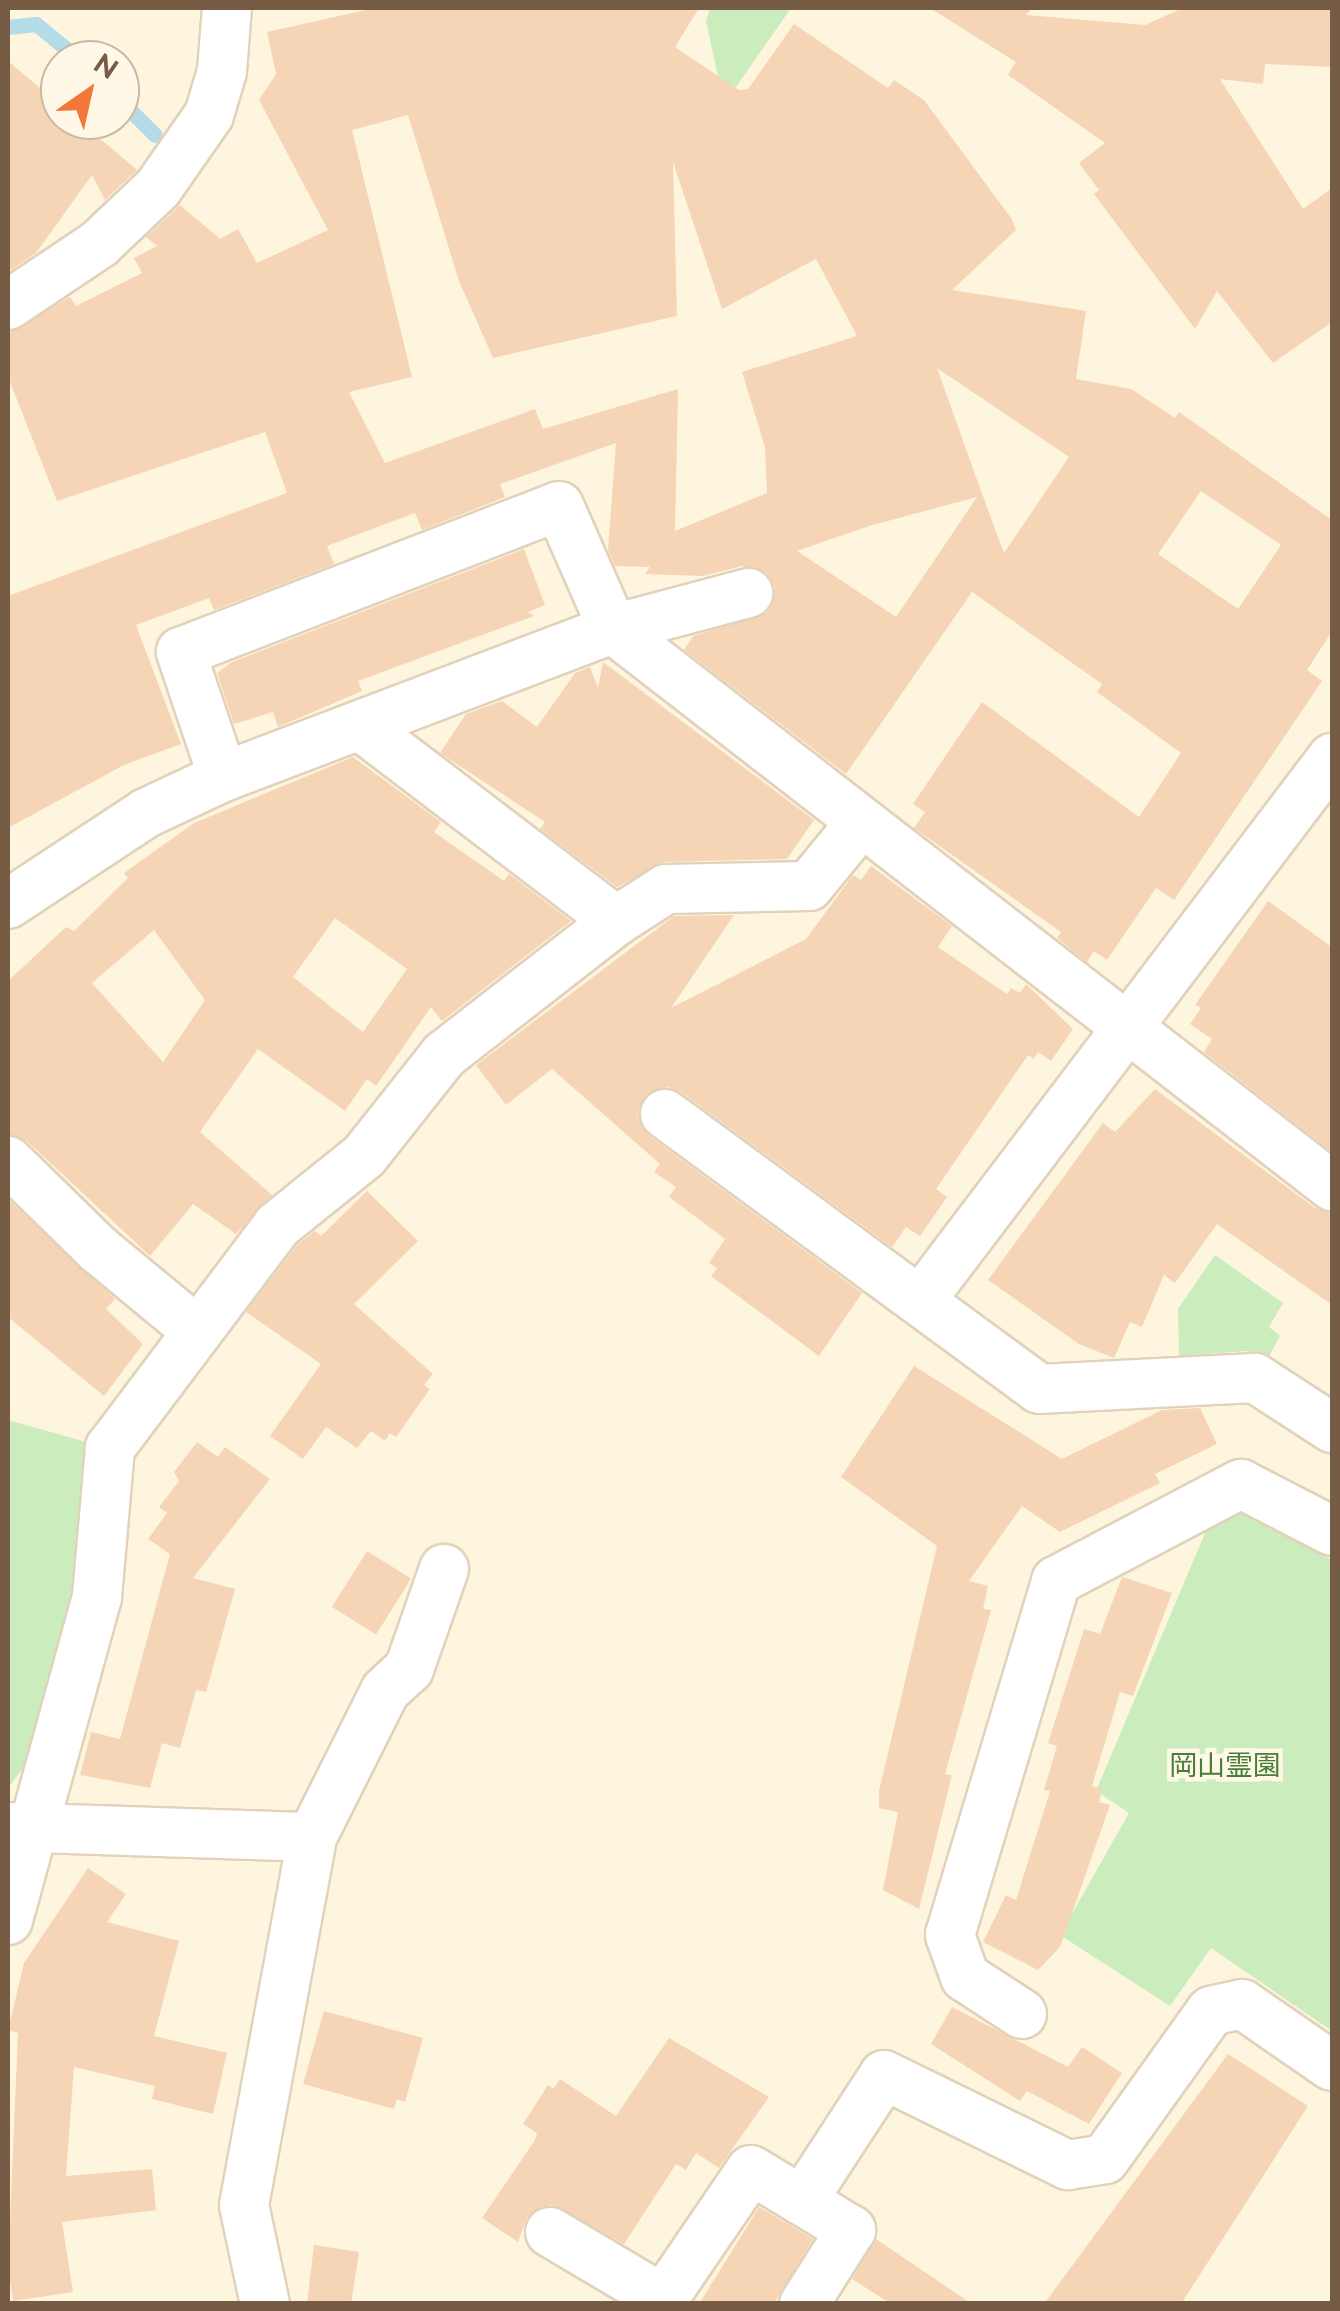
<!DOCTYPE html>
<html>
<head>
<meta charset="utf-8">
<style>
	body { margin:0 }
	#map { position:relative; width:1340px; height:2311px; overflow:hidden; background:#fef5df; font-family:Raleway,"Noto Sans JP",sans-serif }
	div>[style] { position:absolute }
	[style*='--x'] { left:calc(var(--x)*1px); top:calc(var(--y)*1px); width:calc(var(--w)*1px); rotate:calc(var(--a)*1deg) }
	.green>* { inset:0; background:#cbecbd }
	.stream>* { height:15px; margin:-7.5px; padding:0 7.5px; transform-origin:7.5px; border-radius:7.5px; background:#b3dbe8 }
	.building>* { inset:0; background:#f5d5b5; transform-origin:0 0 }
	.roads { filter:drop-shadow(2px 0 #e2d2bb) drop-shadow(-2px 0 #e2d2bb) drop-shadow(0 2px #e2d2bb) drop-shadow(0 -2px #e2d2bb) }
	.minor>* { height:48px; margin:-24px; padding:0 24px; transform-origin:24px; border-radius:24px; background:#fff }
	span { translate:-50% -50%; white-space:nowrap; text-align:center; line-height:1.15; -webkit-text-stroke:9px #fff8e7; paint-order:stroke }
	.park-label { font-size:28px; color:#497d3c }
	.frame { position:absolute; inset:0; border:10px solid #765c45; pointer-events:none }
	.north { position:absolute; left:40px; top:40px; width:100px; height:100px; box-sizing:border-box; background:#fff8e7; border:2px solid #c8baa6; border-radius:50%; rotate:34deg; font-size:28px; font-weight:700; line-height:40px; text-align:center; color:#765c45 }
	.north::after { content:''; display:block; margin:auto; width:35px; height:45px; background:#f1773b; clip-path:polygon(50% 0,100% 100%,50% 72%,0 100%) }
</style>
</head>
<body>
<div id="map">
	<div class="green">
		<div style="clip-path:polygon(710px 8px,791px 8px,736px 87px,720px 86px,706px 21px)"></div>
		<div style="clip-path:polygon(1215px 1255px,1283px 1303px,1269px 1327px,1280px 1336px,1266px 1362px,1248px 1351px,1179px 1356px,1178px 1309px)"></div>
		<div style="clip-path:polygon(8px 1420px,90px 1443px,80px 1577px,24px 1767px,8px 1788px)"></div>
		<div style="clip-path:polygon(1244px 1509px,1332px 1560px,1332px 2031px,1211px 1948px,1170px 2006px,1060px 1935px,1129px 1813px,1096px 1791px,1208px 1526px)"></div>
	</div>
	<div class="stream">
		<div style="--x:8;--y:27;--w:28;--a:-6"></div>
		<div style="--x:36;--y:24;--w:57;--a:39.3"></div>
		<div style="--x:120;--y:100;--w:49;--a:45"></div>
	</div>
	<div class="building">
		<div style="clip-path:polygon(evenodd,375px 8px,699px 8px,675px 47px,739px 90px,748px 89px,794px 24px,888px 88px,894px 80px,924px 100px,1011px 218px,1016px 230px,952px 290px,1086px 311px,1076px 379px,1131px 389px,1175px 418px,1179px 412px,1332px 520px,1332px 631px,1307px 670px,1322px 681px,1174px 900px,1156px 888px,1107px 960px,1094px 951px,1087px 962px,1057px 938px,1061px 932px,914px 828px,925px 812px,913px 804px,982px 702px,1139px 817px,1181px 753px,1097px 692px,1102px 684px,972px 592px,846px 774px,684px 650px,693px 636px,767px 613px,775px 587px,767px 573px,742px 566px,703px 576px,645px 574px,650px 567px,615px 566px,608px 550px,616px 443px,500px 484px,505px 497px,422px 530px,415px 513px,327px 546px,334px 564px,214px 610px,209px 598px,136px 625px,181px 744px,124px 765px,8px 828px,8px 596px,287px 493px,265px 432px,57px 501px,8px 377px,8px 332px,70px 297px,76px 306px,142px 273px,134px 258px,157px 246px,146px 237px,180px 205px,220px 239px,238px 229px,257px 263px,328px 230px,259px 100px,276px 74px,267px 32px,375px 8px,408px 115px,459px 281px,493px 358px,677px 316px,673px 162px,722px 309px,816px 259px,857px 336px,742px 372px,765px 447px,767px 493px,675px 531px,678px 389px,543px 429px,535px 409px,385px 463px,349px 392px,412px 377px,352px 130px,408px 115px,375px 8px,937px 368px,1069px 457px,1004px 553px,981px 491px,937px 368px,375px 8px,1201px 491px,1281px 545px,1238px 609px,1158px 554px,1201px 491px,375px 8px,977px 497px,896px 617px,797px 551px,869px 526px,977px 497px)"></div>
		<div style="clip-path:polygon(930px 8px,1032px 8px,1026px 15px,1145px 25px,1183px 8px,1332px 8px,1332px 67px,1265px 64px,1263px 84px,1220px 79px,1303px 209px,1332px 188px,1332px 322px,1273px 363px,1217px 291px,1195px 329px,1094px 194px,1099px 190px,1079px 163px,1105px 143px,1008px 75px,1016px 62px)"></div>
		<div style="clip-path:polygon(8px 61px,60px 105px,60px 120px,78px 120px,137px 170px,105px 200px,92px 175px,36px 253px,8px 272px)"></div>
		<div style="clip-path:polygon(524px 549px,545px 605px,528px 612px,534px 616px,358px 681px,362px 691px,278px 727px,273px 712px,234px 724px,217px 673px,232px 662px)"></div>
		<div style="clip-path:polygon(603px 662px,814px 820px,787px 859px,665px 862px,617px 887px,540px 829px,545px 822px,440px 753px,466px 714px,502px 701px,537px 727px,575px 673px,590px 667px,598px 688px)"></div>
		<div style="clip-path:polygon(evenodd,353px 757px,441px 822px,434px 832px,504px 881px,509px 874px,571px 921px,442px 1021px,431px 1007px,376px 1086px,367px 1079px,345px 1111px,258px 1049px,200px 1132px,272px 1195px,236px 1234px,193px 1204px,150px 1256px,27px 1141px,8px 1134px,8px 981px,66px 927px,74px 931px,128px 878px,124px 873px,194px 823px,353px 757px,335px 918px,407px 969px,363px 1032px,293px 977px,335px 918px,353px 757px,154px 930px,205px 1000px,163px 1062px,92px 983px,154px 930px)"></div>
		<div style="clip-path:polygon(871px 866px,952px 926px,938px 947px,1007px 994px,1011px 988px,1020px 993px,1026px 984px,1073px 1029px,1051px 1061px,1038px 1052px,1034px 1059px,1028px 1055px,936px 1189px,947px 1197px,920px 1236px,906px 1227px,892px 1247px,681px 1092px,667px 1087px,644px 1097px,638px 1112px,649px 1136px,862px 1293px,819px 1356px,711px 1276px,717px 1268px,709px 1263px,725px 1239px,669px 1197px,676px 1187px,654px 1172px,660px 1164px,552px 1069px,506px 1105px,476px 1065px,674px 916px,734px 915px,671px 1008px,806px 939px,853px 875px,861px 880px)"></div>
		<div style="clip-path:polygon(1268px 901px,1332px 947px,1332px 1152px,1204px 1052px,1212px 1039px,1190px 1024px,1201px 1008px,1195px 1005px)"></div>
		<div style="clip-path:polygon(1155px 1089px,1315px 1208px,1332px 1213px,1332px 1305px,1217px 1224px,1175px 1283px,1164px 1275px,1142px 1327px,1130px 1322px,1114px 1358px,1079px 1344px,988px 1280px,1103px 1123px,1115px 1132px)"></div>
		<div style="clip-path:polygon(367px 1191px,418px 1241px,354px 1304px,433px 1374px,424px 1385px,430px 1389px,396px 1437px,390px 1433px,385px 1441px,371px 1431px,357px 1448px,326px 1427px,303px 1459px,270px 1436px,321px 1364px,246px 1312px,297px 1245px,315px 1231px,321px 1236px)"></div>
		<div style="clip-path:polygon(8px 1199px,115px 1299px,106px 1309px,143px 1344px,104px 1396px,8px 1317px)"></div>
		<div style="clip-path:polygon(914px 1366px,1062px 1459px,1162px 1410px,1200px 1408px,1217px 1444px,1155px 1474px,1160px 1483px,1060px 1532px,1022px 1506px,969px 1581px,988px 1586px,983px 1609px,991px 1610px,945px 1774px,952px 1775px,919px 1909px,883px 1890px,898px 1812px,879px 1808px,879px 1791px,937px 1546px,841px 1477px)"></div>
		<div style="clip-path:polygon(197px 1442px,218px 1457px,225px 1447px,270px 1479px,193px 1578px,235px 1589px,206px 1692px,196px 1690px,180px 1748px,162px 1743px,150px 1788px,80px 1775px,91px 1732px,120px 1739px,170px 1554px,148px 1539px,167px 1513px,159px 1507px,179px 1481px,174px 1472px)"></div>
		<div style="left:367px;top:1551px;width:52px;height:66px;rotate:32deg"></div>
		<div style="clip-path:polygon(1122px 1577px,1172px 1593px,1133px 1696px,1120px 1692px,1092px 1786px,1102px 1789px,1099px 1802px,1110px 1805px,1060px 1947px,1038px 1970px,983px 1942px,1006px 1895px,1016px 1900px,1050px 1791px,1044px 1790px,1057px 1746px,1048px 1743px,1084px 1629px,1100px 1634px)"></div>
		<div style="clip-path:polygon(88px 1868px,126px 1894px,107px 1922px,179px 1941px,154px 2036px,227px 2053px,213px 2114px,152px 2099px,155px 2086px,74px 2067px,66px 2176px,152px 2169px,156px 2210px,62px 2222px,73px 2292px,13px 2301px,8px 2267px,18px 2033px,8px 2030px,24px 1963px)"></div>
		<div style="clip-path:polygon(952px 2007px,1068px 2067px,1082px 2047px,1122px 2073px,1089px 2124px,1027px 2091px,1020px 2101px,931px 2044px)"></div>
		<div style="clip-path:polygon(324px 2011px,423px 2038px,405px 2102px,397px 2099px,394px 2109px,303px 2084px)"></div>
		<div style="clip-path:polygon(669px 2038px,769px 2097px,719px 2168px,696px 2153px,686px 2170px,676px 2164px,624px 2244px,551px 2205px,527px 2217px,518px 2242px,482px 2218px,535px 2140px,537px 2133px,523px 2124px,548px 2085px,553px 2089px,560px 2079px,616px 2116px)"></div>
		<div style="clip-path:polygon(1228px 2054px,1308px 2106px,1181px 2304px,1044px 2304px)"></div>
		<div style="clip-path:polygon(759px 2207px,813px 2239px,779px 2295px,774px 2304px,699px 2304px)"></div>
		<div style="clip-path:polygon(876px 2239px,972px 2304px,891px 2304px,852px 2279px)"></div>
		<div style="clip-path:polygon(314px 2245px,359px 2252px,351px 2304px,307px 2304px)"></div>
	</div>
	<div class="roads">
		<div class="minor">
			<div style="--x:8;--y:305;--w:110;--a:-33.8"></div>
			<div style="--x:99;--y:244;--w:81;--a:-43.5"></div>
			<div style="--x:158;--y:188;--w:89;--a:-55.1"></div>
			<div style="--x:209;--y:115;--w:46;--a:-73.5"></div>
			<div style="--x:222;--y:71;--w:63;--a:-85.5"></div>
			<div style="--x:363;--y:728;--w:318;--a:37.3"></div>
			<div style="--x:223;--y:777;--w:132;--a:-108.6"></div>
			<div style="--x:181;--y:652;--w:405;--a:-21.1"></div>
			<div style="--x:559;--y:506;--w:134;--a:66.3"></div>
			<div style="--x:613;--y:629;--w:910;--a:37.76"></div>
			<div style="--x:8;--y:904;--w:165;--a:-33.4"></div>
			<div style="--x:146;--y:813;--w:85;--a:-25.1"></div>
			<div style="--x:223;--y:777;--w:417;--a:-20.8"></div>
			<div style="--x:613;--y:629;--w:140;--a:-14.9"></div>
			<div style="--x:665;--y:1114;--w:464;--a:36.3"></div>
			<div style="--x:1039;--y:1389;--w:216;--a:-2.9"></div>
			<div style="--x:1255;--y:1378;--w:92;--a:33"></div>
			<div style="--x:8;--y:1161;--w:126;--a:44.4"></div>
			<div style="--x:98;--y:1249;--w:127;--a:39.6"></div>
			<div style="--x:920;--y:1301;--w:682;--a:-52.81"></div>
			<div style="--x:8;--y:1827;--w:304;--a:1.9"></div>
			<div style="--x:8;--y:1920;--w:335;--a:-74.6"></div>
			<div style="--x:97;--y:1597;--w:150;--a:-85"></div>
			<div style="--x:110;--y:1448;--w:278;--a:-53"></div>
			<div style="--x:277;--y:1226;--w:112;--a:-38.8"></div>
			<div style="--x:364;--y:1156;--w:129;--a:-51.6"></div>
			<div style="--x:444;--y:1055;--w:218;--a:-37.9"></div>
			<div style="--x:616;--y:921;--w:59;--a:-32.6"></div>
			<div style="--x:666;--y:889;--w:143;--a:-1.2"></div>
			<div style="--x:809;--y:886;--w:79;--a:-50.7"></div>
			<div style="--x:1022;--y:2014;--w:68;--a:-147"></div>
			<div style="--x:965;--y:1977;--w:45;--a:-109.7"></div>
			<div style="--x:950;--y:1935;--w:370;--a:-73.3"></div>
			<div style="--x:1056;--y:1581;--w:209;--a:-27.7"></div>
			<div style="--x:1241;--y:1484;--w:102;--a:27.3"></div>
			<div style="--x:802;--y:2201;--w:150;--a:-56.9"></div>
			<div style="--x:884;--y:2075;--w:205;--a:26.1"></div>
			<div style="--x:1068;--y:2165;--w:37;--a:-9"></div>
			<div style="--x:1105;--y:2159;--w:182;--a:-54.4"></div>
			<div style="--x:1211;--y:2011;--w:32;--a:-13"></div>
			<div style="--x:1242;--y:2004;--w:109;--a:34.6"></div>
			<div style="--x:550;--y:2232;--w:131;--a:30.7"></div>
			<div style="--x:663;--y:2299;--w:156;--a:-55.7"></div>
			<div style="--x:751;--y:2170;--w:117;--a:31"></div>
			<div style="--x:851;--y:2230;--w:88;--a:122.4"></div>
			<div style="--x:265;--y:2304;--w:101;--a:-102"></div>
			<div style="--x:244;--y:2205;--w:374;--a:-79.5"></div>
			<div style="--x:312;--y:1837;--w:163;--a:-63.4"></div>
			<div style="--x:385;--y:1691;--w:33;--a:-43"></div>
			<div style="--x:409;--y:1669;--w:106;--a:-70.7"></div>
		</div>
	</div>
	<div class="park-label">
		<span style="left:1225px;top:1766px">岡山霊園</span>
	</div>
	<div class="frame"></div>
	<div class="north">N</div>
</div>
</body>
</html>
